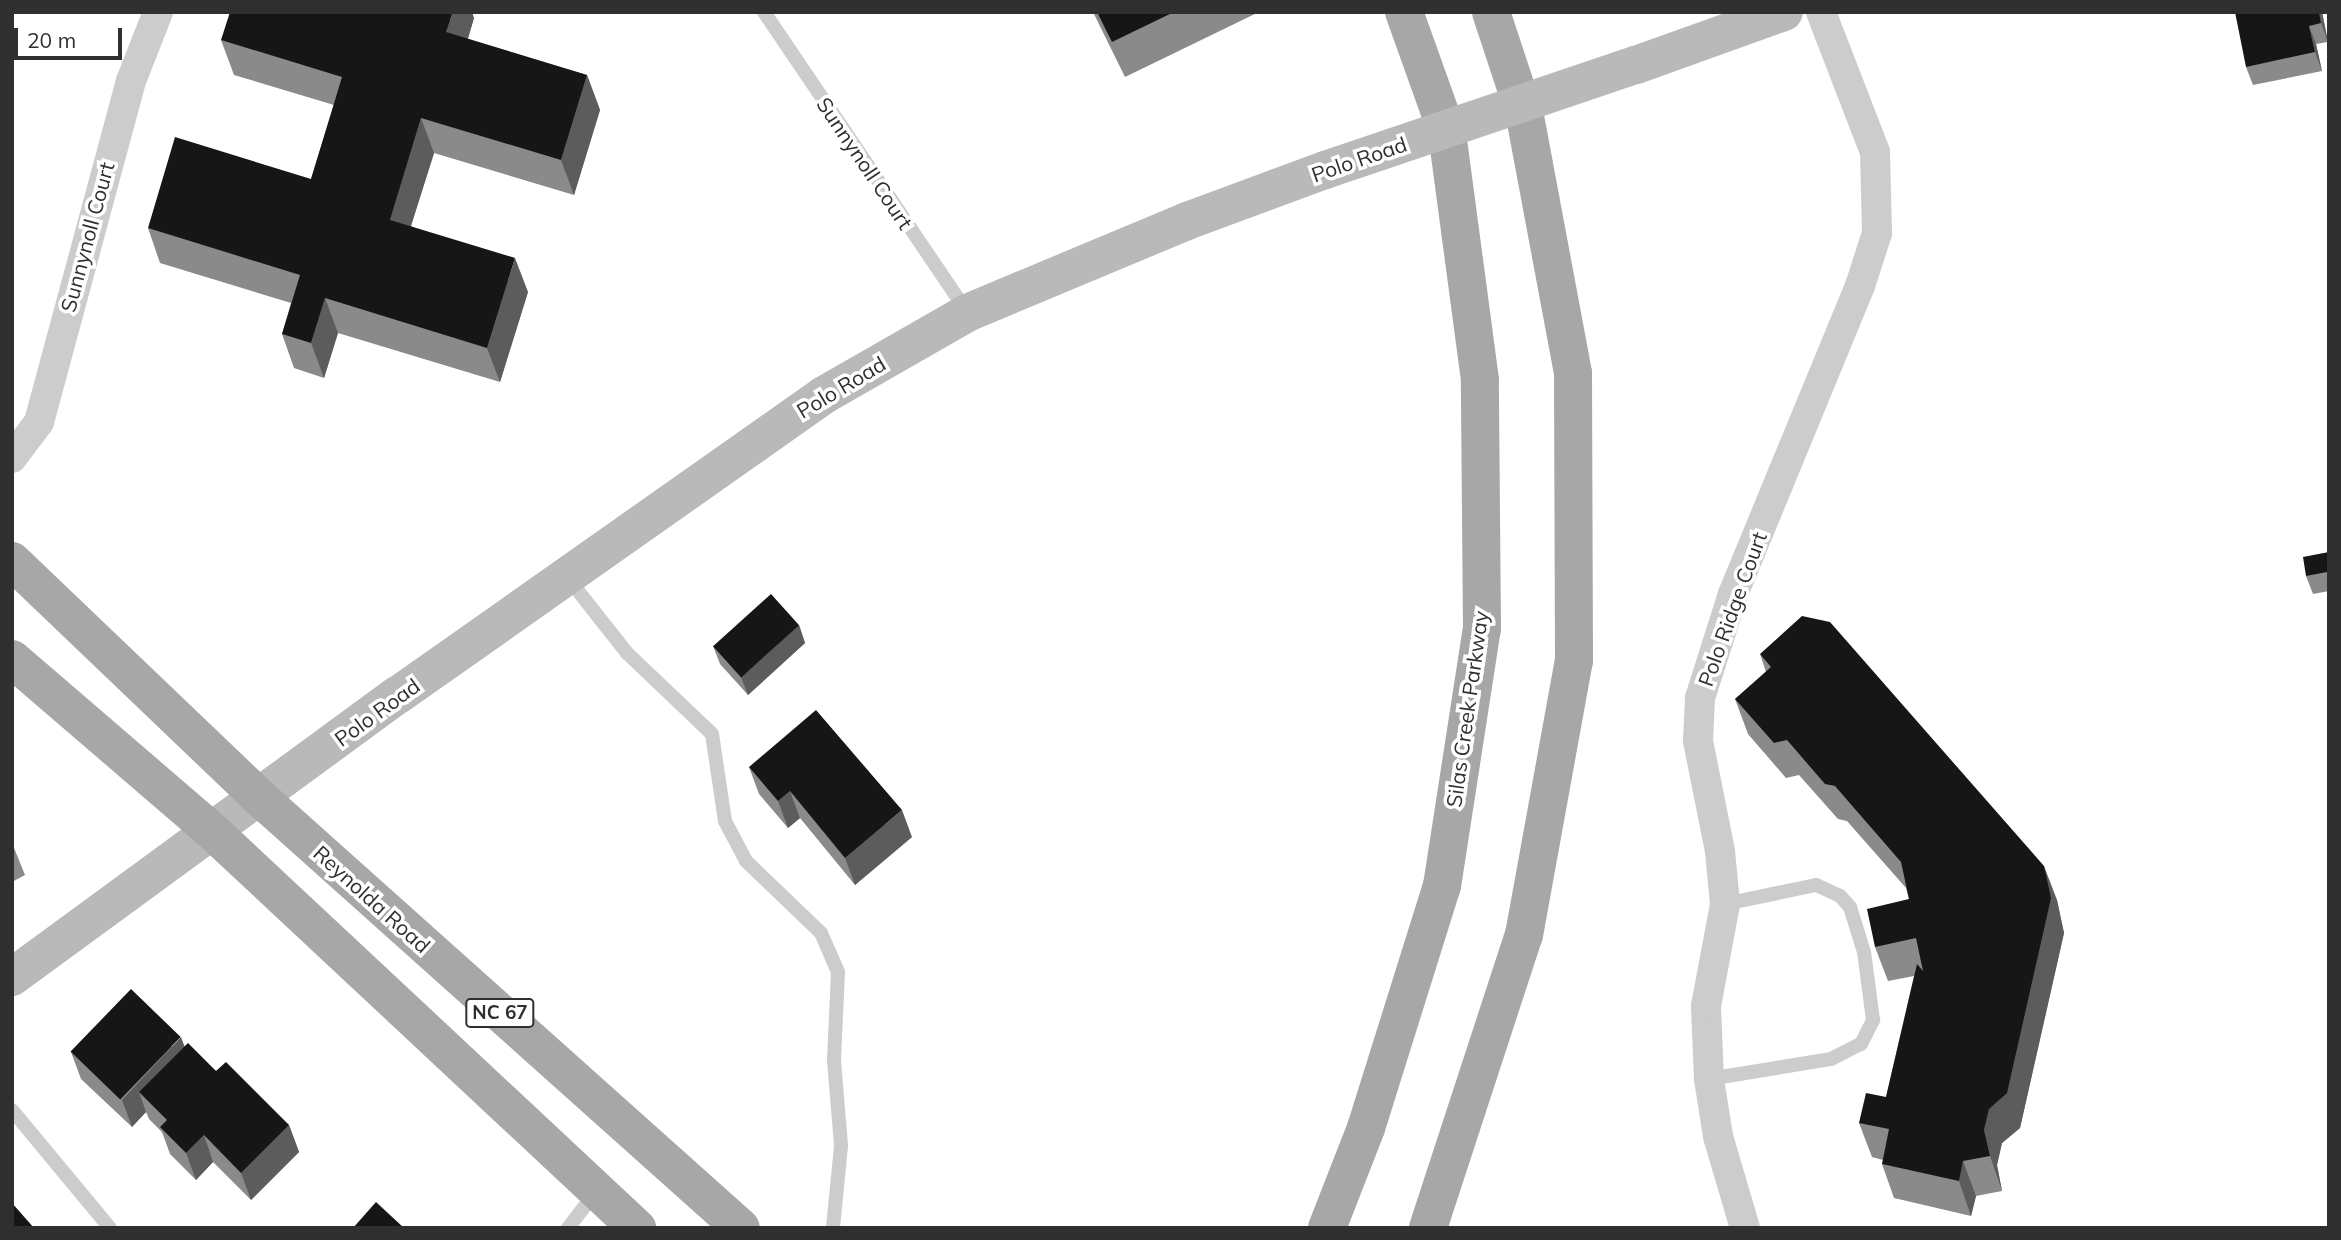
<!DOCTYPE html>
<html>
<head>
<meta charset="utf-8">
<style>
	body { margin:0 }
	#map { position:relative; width:2341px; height:1240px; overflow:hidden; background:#fff; font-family:Mulish,sans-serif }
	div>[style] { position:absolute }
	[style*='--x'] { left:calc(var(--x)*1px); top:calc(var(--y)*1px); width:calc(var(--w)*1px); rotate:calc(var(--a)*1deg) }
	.service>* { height:14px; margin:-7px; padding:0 7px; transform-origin:7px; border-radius:7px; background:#ccc }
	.minor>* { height:30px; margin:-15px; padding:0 15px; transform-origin:15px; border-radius:15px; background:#ccc }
	.secondary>* { height:38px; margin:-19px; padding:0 19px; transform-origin:19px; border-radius:19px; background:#b9b9b9 }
	.primary>* { height:38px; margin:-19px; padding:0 19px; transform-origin:19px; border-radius:19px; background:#a7a7a7 }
	.secondary-bridge>* { height:38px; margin:-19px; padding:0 19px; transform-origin:19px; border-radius:19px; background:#b9b9b9 }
	.wall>* { inset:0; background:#8a8a8a }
	.shaded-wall>* { inset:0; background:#5c5c5c }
	.building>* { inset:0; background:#161616; transform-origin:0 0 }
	span { translate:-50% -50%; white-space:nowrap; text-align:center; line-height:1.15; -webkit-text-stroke:7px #fff; paint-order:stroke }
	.shield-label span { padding:2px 5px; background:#fff; border:2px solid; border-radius:5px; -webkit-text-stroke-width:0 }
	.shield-label { font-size:19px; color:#2f2f2f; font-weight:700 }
	.street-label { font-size:21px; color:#2f2f2f }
	.frame { position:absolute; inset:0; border:14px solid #2f2f2f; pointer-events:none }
	.scale { position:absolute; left:14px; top:28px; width:108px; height:32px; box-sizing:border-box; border:4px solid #2f2f2f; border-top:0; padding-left:9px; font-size:21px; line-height:24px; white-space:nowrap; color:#2f2f2f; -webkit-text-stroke:5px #fff; paint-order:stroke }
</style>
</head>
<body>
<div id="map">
	<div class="service">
		<div style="--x:764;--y:12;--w:362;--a:55.9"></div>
		<div style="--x:567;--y:577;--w:97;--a:51.7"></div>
		<div style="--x:627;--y:653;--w:117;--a:43.6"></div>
		<div style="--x:712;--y:734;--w:88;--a:81.5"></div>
		<div style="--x:725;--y:821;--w:45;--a:62.3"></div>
		<div style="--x:746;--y:861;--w:104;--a:43.8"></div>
		<div style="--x:821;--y:933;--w:43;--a:66.4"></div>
		<div style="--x:838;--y:972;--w:88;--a:92.6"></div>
		<div style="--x:834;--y:1060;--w:86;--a:85.3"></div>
		<div style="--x:841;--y:1146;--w:82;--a:95.6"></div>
		<div style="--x:1709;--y:1079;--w:124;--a:-9.3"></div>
		<div style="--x:1831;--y:1059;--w:34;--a:-27"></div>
		<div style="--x:1861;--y:1044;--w:27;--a:-63"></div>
		<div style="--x:1873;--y:1020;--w:69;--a:-97.5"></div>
		<div style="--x:1864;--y:952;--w:47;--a:-107.3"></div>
		<div style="--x:1850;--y:907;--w:15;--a:-132"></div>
		<div style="--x:1840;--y:896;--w:26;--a:-155"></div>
		<div style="--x:1816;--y:885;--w:93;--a:168.2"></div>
		<div style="--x:12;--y:1110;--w:153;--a:50.3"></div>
		<div style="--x:568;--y:1228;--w:44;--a:-52.4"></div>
	</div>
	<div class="minor">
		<div style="--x:12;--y:458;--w:45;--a:-53.1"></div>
		<div style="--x:39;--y:422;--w:353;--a:-74.9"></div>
		<div style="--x:131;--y:81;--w:74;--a:-68.6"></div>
		<div style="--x:1745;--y:1228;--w:96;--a:-106.4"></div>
		<div style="--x:1718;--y:1136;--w:58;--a:-99"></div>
		<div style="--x:1709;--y:1079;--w:73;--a:-92.4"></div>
		<div style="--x:1706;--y:1006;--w:104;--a:-79.4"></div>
		<div style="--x:1725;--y:904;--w:53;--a:-95.4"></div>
		<div style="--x:1720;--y:851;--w:112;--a:-101.3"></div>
		<div style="--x:1698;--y:741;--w:43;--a:-87.3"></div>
		<div style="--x:1700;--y:698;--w:109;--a:-72.4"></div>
		<div style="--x:1733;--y:594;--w:333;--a:-67.6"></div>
		<div style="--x:1860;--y:286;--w:56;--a:-72.2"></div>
		<div style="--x:1877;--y:233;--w:81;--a:-91.4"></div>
		<div style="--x:1875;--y:152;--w:150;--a:-111.1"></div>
	</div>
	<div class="secondary">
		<div style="--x:1636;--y:65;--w:157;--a:-19.7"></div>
		<div style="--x:12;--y:977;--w:478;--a:-36.2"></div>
		<div style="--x:398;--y:695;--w:521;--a:-35.15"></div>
		<div style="--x:824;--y:395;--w:165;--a:-29.8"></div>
		<div style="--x:967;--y:313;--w:238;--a:-22.7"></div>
		<div style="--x:1187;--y:221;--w:147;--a:-20.3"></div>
	</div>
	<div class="primary">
		<div style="--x:12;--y:561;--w:343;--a:43.7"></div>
		<div style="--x:260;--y:798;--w:645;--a:41.8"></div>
		<div style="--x:12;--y:659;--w:264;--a:40.7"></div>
		<div style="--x:212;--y:831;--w:582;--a:43.05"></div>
		<div style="--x:1327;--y:1228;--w:107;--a:-68.7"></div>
		<div style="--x:1366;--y:1128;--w:254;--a:-72.6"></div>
		<div style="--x:1442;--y:886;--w:260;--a:-81.2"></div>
		<div style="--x:1482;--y:629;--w:249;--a:-90.5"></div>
		<div style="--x:1480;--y:380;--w:250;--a:-97.6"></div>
		<div style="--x:1447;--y:132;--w:127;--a:-109.7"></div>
		<div style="--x:1428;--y:1228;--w:308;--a:-71.9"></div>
		<div style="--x:1524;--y:935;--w:279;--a:-79.7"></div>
		<div style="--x:1574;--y:661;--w:288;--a:-90.2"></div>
		<div style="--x:1573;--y:373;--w:266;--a:-100.6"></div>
		<div style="--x:1524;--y:112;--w:105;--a:-108.3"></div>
	</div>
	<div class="secondary-bridge">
		<div style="--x:1325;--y:170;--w:328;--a:-18.7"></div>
	</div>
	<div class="wall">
		<div style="clip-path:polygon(1093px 12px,1259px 12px,1125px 77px)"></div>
		<div style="clip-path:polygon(2322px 12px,2328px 42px,2316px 44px,2322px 71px,2253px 85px,2246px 67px)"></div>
		<div style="clip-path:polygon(474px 18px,468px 39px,587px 75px,600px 110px,574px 195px,434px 153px,411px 226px,528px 292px,500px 382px,338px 333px,324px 378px,294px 368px,282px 334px,291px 303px,160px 263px,148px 228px,311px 179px,334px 105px,234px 75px,221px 40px)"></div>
		<div style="clip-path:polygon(2329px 552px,2329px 591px,2313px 594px,2306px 576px)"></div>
		<div style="clip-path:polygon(799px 625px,805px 643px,748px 695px,720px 664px,713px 646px)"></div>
		<div style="clip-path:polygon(1760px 654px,2057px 900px,2064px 933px,2020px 1128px,2002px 1143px,1997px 1165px,2002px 1191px,1976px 1196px,1971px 1216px,1894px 1198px,1882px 1164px,1883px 1160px,1872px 1157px,1859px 1123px,1886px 1097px,1914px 976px,1888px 981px,1875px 947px,1909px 899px,1906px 888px,1847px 821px,1838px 819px,1799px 775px,1786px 778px,1748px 734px,1735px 699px,1766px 672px)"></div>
		<div style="clip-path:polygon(749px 767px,912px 837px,855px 885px,800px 818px,788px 828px,759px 794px)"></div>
		<div style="clip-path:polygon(12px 843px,25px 875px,12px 882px)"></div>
		<div style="clip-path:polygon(185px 1046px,216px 1071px,289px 1125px,299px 1152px,251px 1200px,213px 1162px,196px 1180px,170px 1154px,162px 1132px,149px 1119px,146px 1112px,132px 1127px,81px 1079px,71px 1052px)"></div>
	</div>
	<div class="shaded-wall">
		<div style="clip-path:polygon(453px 12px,472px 12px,474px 18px,459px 67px,446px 32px)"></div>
		<div style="clip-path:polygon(2319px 12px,2322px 12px,2328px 42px,2321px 23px)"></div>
		<div style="clip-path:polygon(2309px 26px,2316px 44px,2322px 71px,2315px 52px)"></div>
		<div style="clip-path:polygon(587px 75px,600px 110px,574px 195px,561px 160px)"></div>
		<div style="clip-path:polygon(421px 118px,434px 153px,402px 254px,390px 220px)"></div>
		<div style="clip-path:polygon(515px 258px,528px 292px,500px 382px,487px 348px)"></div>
		<div style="clip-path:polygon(325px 298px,338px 333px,324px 378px,311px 343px)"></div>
		<div style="clip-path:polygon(799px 625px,805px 643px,748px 695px,741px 677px)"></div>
		<div style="clip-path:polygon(790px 791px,800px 818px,788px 828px,778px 801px)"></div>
		<div style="clip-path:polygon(902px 810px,912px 837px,855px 885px,845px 858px)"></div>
		<div style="clip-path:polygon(2044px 866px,2057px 900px,2064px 933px,2020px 1128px,2002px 1143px,1997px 1165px,2002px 1191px,1990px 1156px,1984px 1130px)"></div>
		<div style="clip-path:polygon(181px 1037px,191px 1064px,139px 1092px,146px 1112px,132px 1127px,122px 1100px)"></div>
		<div style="clip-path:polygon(289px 1125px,299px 1152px,251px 1200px,241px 1173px)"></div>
		<div style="clip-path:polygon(204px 1135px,213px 1162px,196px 1180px,186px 1153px)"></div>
		<div style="clip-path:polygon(1963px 1161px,1976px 1196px,1971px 1216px,1959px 1181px)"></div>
	</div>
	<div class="building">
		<div style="clip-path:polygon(230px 12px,453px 12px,446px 32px,587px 75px,561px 160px,421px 118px,390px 220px,515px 258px,487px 348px,325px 298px,311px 343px,282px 334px,300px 275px,148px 228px,175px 137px,311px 179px,342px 77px,221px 40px)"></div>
		<div style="clip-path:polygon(1097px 12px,1174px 12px,1112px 42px)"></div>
		<div style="clip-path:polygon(2235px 12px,2319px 12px,2321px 23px,2309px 26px,2315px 52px,2246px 67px)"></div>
		<div style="clip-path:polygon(2329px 552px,2329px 582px,2327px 572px,2306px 576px,2303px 557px)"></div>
		<div style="left:771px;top:594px;width:42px;height:78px;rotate:48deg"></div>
		<div style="clip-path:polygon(1802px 616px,1830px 622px,2044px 866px,2051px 898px,2007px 1093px,1989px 1109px,1984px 1130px,1990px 1156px,1963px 1161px,1959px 1181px,1882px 1164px,1889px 1129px,1859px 1123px,1866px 1093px,1886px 1097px,1917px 964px,1923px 971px,1916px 938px,1875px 947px,1867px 909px,1909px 899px,1901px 862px,1835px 786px,1825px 784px,1787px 740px,1774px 743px,1735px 699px,1771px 667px,1760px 654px)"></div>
		<div style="clip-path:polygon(816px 710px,902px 810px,845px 858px,790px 791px,778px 801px,749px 767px)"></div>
		<div style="left:131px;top:989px;width:69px;height:87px;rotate:44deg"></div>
		<div style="clip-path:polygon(188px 1043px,216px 1071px,226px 1062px,289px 1125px,241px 1173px,204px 1135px,186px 1153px,160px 1127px,167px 1120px,139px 1092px)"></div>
		<div style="clip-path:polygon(376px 1202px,404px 1228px,353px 1228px)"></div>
		<div style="clip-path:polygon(12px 1203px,34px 1228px,12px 1228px)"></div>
	</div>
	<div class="shield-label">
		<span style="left:500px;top:1013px">NC 67</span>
	</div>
	<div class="street-label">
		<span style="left:1359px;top:159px;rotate:-19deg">Polo Road</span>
		<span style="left:865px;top:163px;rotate:56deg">Sunnynoll Court</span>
		<span style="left:87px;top:237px;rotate:-75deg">Sunnynoll Court</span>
		<span style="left:841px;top:387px;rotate:-31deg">Polo Road</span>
		<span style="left:1732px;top:609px;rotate:-70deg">Polo Ridge Court</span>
		<span style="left:1467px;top:709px;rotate:-82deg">Silas Creek Parkway</span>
		<span style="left:377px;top:712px;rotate:-36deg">Polo Road</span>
		<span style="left:372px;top:899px;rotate:42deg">Reynolda Road</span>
	</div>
	<div class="frame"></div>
	<div class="scale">20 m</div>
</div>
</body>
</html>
